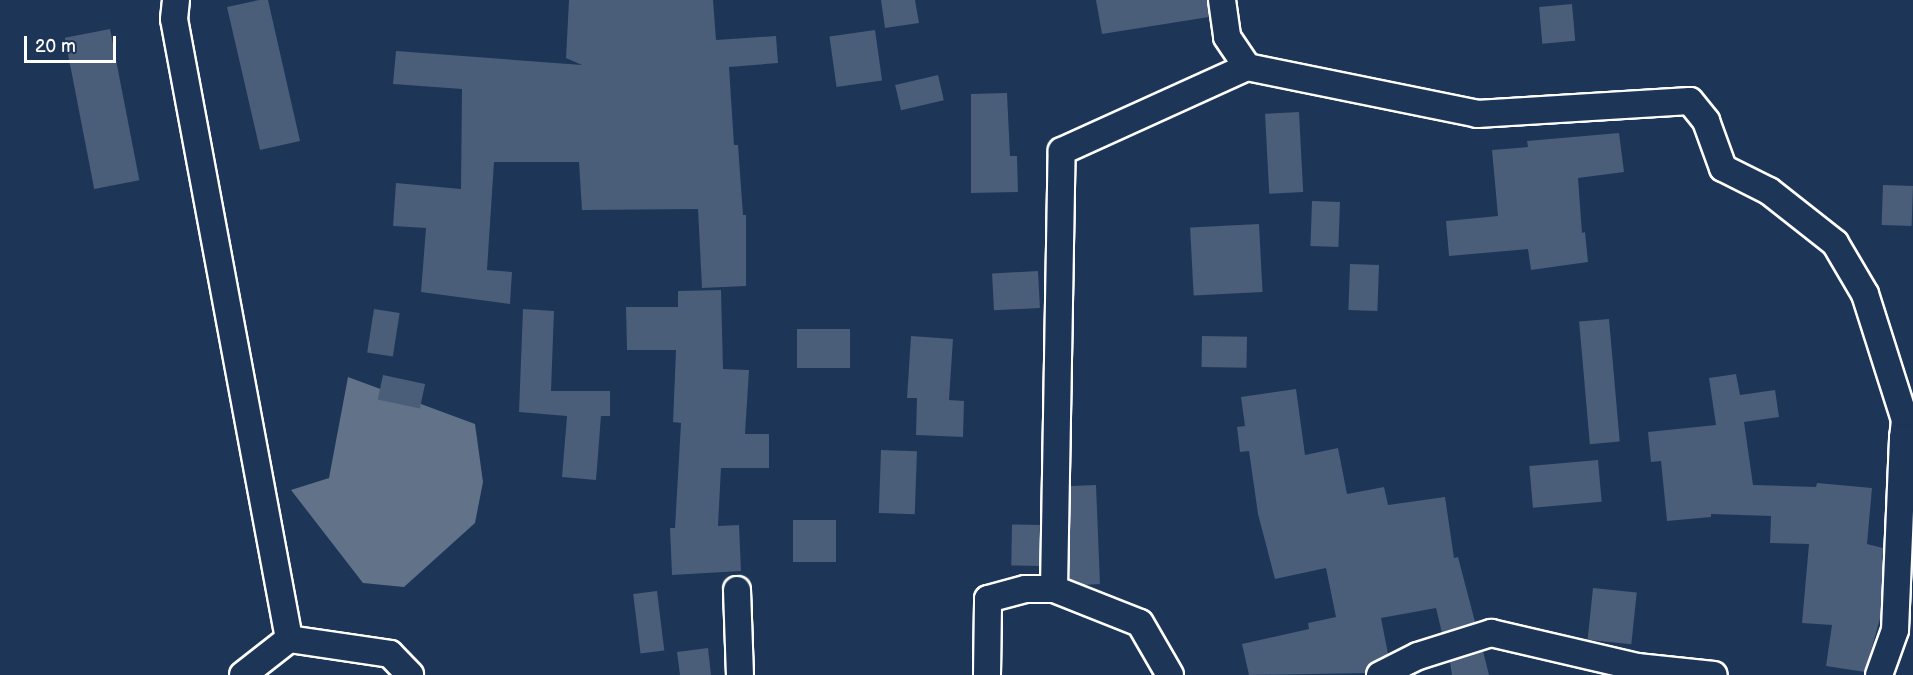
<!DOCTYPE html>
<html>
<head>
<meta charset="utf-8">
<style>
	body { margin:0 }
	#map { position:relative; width:1913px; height:675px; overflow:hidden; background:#1d3557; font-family:"Balsamiq Sans",sans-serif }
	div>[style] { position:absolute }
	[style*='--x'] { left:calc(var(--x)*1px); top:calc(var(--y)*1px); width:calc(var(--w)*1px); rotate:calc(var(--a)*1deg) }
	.water>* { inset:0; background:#617289 }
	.building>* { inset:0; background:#4a5d79; transform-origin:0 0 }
	.roads { filter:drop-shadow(2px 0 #fff) drop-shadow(-2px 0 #fff) drop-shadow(0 2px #fff) drop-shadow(0 -2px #fff) }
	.street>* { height:26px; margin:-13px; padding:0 13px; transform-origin:13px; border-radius:13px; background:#1d3557 }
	span { translate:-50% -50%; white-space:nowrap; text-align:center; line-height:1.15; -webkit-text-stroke:5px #1d3557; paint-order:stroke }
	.scale { position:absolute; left:24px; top:36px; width:92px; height:27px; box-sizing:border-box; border:3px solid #fff; border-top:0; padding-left:8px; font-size:18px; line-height:21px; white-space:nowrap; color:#fff; -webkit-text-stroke:4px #1d3557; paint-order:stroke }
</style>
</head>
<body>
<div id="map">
	<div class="water">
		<div style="clip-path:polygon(348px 377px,475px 424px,483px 482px,475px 523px,404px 587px,363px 583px,291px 490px,329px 478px)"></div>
	</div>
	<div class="building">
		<div style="clip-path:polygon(259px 0,268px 0,300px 141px,260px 150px,227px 7px)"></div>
		<div style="clip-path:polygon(569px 0,713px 0,716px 40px,776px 36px,778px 63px,729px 67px,734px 145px,738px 145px,743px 215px,746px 215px,746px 286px,702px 288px,698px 209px,582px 210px,579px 162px,494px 162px,487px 270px,512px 272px,510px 304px,421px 292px,426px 228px,393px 226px,396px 183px,461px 189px,462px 89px,393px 84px,396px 51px,582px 65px,566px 58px)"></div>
		<div style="clip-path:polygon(881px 0,915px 0,919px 23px,885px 28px)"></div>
		<div style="clip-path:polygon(1096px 0,1207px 0,1209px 17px,1102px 34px)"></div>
		<div style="left:1572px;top:4px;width:37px;height:33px;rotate:85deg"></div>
		<div style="left:110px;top:29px;width:154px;height:46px;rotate:79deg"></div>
		<div style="left:875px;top:30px;width:51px;height:46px;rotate:82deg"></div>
		<div style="left:938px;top:75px;width:26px;height:44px;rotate:77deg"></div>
		<div style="clip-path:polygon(1007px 93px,1010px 156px,1017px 156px,1018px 192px,971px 193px,971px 94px)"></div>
		<div style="left:1299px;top:112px;width:80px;height:34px;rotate:87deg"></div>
		<div style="clip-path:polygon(1619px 133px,1624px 172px,1578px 178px,1582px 233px,1585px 232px,1588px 262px,1531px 270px,1528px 249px,1449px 256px,1446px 221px,1498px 216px,1492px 150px,1528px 147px,1527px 141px)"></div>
		<div style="left:1883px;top:185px;width:30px;height:40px;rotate:2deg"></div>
		<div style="left:1312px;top:201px;width:28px;height:45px;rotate:2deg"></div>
		<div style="left:1259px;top:224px;width:68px;height:69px;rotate:87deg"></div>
		<div style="left:1350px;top:264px;width:29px;height:46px;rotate:2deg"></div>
		<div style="left:1038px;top:271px;width:37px;height:46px;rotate:87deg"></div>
		<div style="clip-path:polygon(721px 290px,723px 369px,749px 370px,745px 434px,769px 434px,769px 468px,721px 468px,718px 526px,739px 525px,741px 571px,672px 575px,670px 528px,675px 528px,681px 423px,673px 422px,676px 350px,627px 350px,626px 307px,678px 307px,678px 291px)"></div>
		<div style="left:374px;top:309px;width:26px;height:44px;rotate:9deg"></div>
		<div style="clip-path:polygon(523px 309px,554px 311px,551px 391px,610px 391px,610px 416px,601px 416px,596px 480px,562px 477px,567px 416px,519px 412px)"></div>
		<div style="left:1609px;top:319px;width:123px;height:30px;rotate:85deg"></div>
		<div style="left:797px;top:329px;width:53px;height:39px"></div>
		<div style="clip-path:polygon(911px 336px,953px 339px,949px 400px,964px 401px,963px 437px,916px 435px,917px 398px,907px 398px)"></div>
		<div style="left:1202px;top:336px;width:45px;height:31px;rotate:1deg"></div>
		<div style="clip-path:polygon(1736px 374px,1740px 395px,1775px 390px,1779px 417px,1744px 422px,1753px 485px,1816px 487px,1817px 483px,1872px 488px,1867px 544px,1883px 548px,1881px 615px,1865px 672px,1826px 666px,1832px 625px,1802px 623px,1809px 544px,1770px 543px,1771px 516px,1711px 514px,1711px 517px,1667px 521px,1661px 461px,1651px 462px,1648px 432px,1716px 425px,1709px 378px)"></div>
		<div style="left:383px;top:375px;width:43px;height:25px;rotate:12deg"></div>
		<div style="clip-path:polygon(1296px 389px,1305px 455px,1338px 448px,1347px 494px,1384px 487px,1388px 505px,1445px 497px,1454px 558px,1458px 557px,1475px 622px,1442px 633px,1436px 608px,1381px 618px,1388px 654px,1373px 662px,1365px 673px,1249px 675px,1242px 644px,1309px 629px,1308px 623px,1336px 617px,1326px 568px,1275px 579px,1258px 514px,1249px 451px,1240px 452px,1237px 427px,1245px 426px,1241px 397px)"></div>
		<div style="left:881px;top:450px;width:36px;height:63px;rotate:2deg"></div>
		<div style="left:1598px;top:460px;width:42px;height:69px;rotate:85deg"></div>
		<div style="clip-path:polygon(1096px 485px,1100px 584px,1084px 585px,1069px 579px,1071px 486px)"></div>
		<div style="left:793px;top:520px;width:43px;height:42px"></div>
		<div style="left:1040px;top:525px;width:41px;height:28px;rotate:91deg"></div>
		<div style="left:1593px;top:588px;width:44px;height:52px;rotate:6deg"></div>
		<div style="left:657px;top:591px;width:60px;height:24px;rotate:83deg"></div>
		<div style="clip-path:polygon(708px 648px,711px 675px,680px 675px,677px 652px)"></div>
		<div style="clip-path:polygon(1483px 651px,1489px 675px,1452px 675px,1450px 662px)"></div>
	</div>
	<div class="roads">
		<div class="street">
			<div style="--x:176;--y:0;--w:19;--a:96"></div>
			<div style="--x:174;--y:19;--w:631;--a:79.49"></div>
			<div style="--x:1222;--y:0;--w:37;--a:82"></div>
			<div style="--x:1227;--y:37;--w:36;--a:56"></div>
			<div style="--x:1247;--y:67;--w:235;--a:11.5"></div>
			<div style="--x:1477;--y:114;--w:213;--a:-3.5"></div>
			<div style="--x:1690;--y:101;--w:26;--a:51"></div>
			<div style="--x:1706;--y:121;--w:50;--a:70.1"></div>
			<div style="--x:1723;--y:168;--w:51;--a:26.6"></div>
			<div style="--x:1769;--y:191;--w:84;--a:38.2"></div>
			<div style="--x:1835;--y:243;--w:59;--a:59.5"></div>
			<div style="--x:1865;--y:294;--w:132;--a:72.4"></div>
			<div style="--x:1905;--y:420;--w:18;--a:96"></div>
			<div style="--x:1903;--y:438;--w:10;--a:-6"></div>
			<div style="--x:1054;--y:589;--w:92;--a:21.6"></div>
			<div style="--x:1140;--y:623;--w:60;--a:60"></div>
			<div style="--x:737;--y:590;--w:85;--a:88"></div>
			<div style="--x:243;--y:675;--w:58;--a:-38"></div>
			<div style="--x:289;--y:639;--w:102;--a:8.4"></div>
			<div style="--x:390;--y:654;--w:29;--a:46"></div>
			<div style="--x:987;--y:675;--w:76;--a:-89.2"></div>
			<div style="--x:988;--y:599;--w:38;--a:-15"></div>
			<div style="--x:1025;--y:589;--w:29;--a:0"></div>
			<div style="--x:1054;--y:589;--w:438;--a:-89"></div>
			<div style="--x:1062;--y:151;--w:203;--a:-24.4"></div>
			<div style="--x:1380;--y:675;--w:42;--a:-26.6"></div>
			<div style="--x:1418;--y:656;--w:77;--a:-17.5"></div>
			<div style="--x:1491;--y:633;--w:150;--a:13.1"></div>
			<div style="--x:1637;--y:667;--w:77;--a:5.9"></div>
			<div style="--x:1879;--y:675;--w:48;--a:-70.4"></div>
			<div style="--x:1895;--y:630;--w:192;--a:-87.6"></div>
		</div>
	</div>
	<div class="scale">20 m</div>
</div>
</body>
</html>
